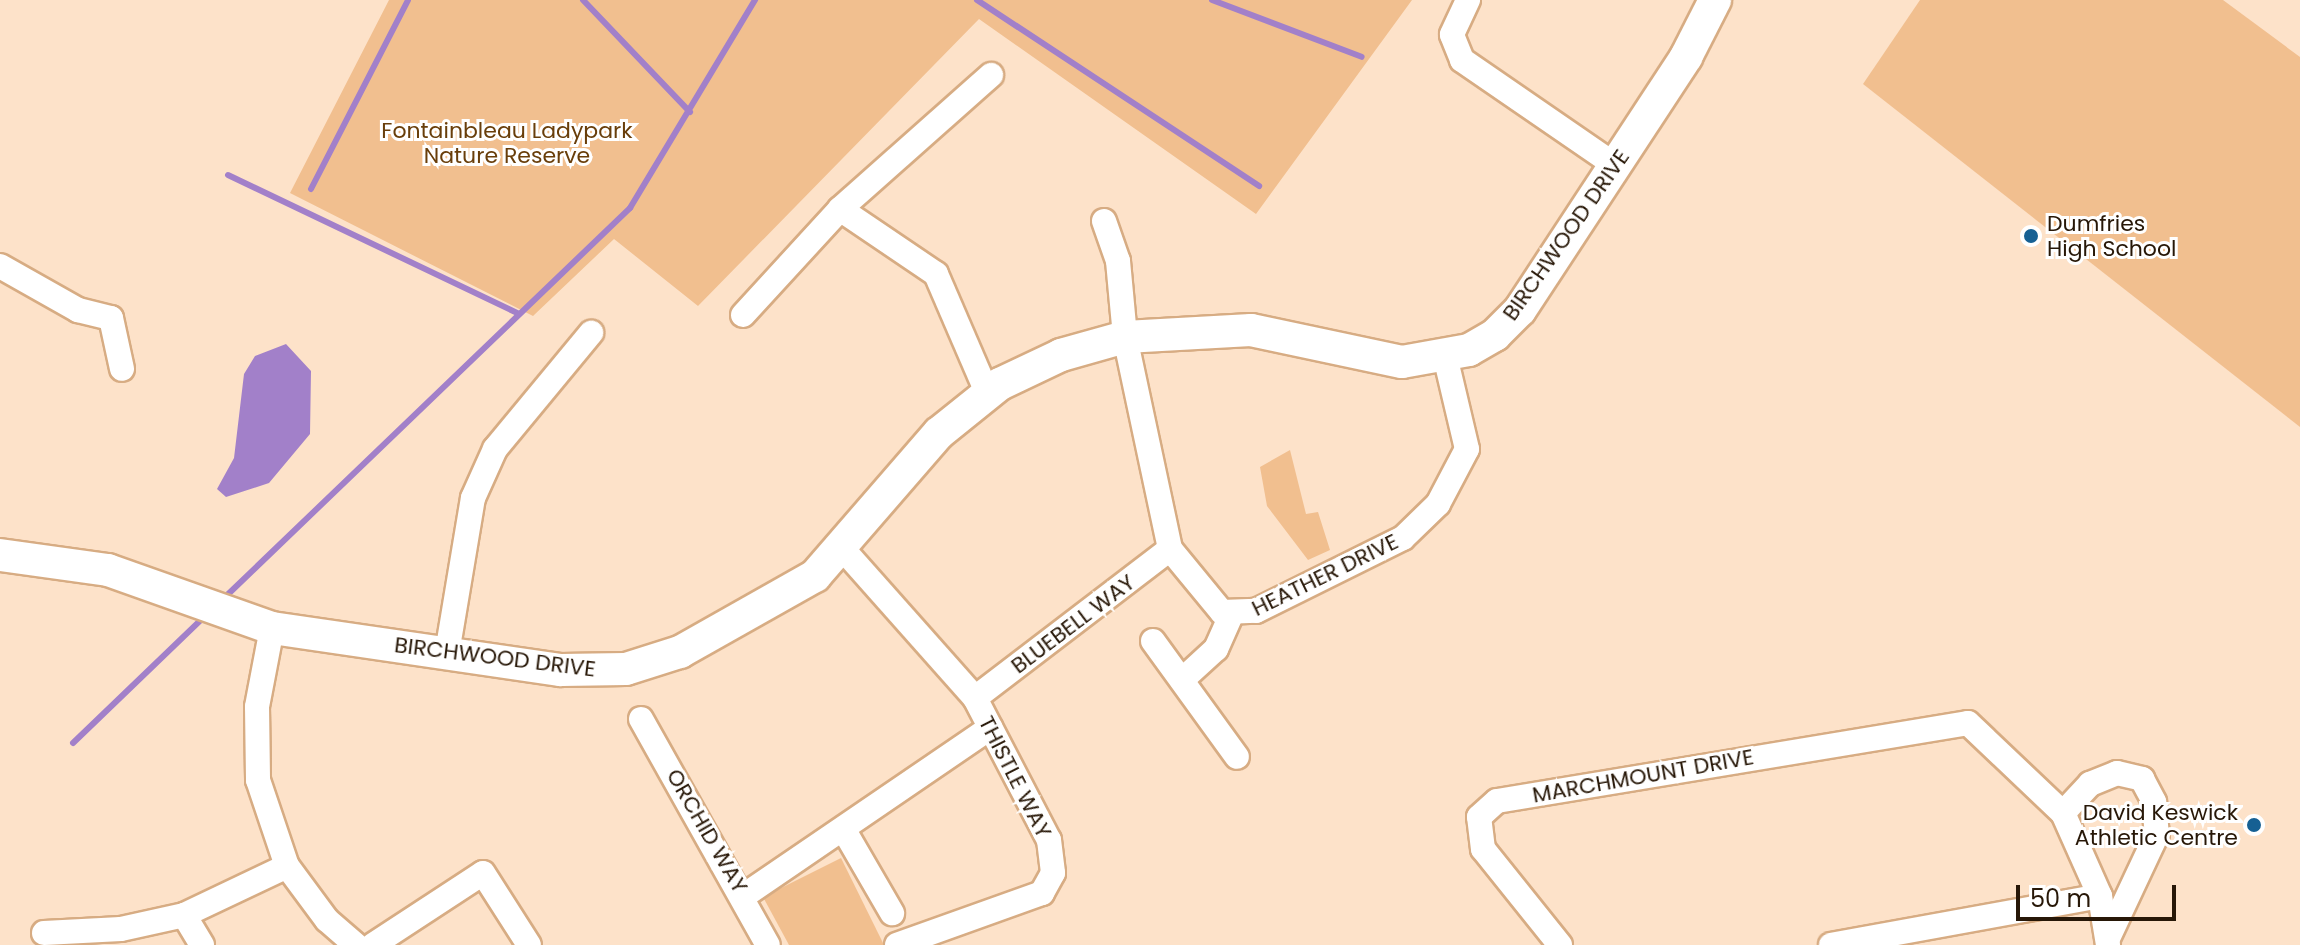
<!DOCTYPE html>
<html>
<head>
<meta charset="utf-8">
<style>
	body { margin:0 }
	#map { position:relative; width:2300px; height:945px; overflow:hidden; background:#fde2c9; font-family:Poppins,sans-serif }
	div>[style] { position:absolute }
	[style*='--x'] { left:calc(var(--x)*1px); top:calc(var(--y)*1px); width:calc(var(--w)*1px); rotate:calc(var(--a)*1deg) }
	.green>* { inset:0; background:#f1bf8f }
	.water>* { inset:0; background:#a280c9 }
	.stream>* { height:6px; margin:-3px; padding:0 3px; transform-origin:3px; border-radius:3px; background:#a280c9 }
	.roads { filter:drop-shadow(2px 0 #d7ac83) drop-shadow(-2px 0 #d7ac83) drop-shadow(0 2px #d7ac83) drop-shadow(0 -2px #d7ac83) }
	.street>* { height:24px; margin:-12px; padding:0 12px; transform-origin:12px; border-radius:12px; background:#fff }
	.secondary>* { height:32px; margin:-16px; padding:0 16px; transform-origin:16px; border-radius:16px; background:#fff }
	.dots>* { width:22px; height:22px; translate:-50% -50%; box-sizing:border-box; border:4px solid #fff; border-radius:50% }
	span { translate:-50% -50%; white-space:nowrap; text-align:center; line-height:1.15; -webkit-text-stroke:6px #fff; paint-order:stroke }
	.park-label { font-size:22px; color:#693e0a }
	.poi-label { font-size:22px; color:#271707 }
	.left { translate:0 -50%; text-align:left }
	.right { translate:-100% -50%; text-align:right }
	.street-label { font-size:22px; color:#271707 }
	.scale { position:absolute; left:2016px; top:885px; width:160px; height:36px; box-sizing:border-box; border:4px solid #271707; border-top:0; padding-left:10px; font-size:24px; line-height:28px; white-space:nowrap; color:#271707; -webkit-text-stroke:6px #fff; paint-order:stroke }
</style>
</head>
<body>
<div id="map">
	<div class="green">
		<div style="clip-path:polygon(389px 0,1412px 0,1256px 214px,979px 19px,698px 306px,614px 239px,533px 316px,290px 193px)"></div>
		<div style="clip-path:polygon(1920px 0,2223px 0,2300px 57px,2300px 427px,1863px 84px)"></div>
		<div style="clip-path:polygon(1290px 450px,1306px 514px,1318px 512px,1330px 550px,1308px 560px,1267px 506px,1260px 467px)"></div>
		<div style="clip-path:polygon(841px 858px,884px 945px,789px 945px,763px 897px)"></div>
	</div>
	<div class="water">
		<div style="clip-path:polygon(286px 344px,311px 371px,310px 434px,269px 483px,226px 497px,217px 489px,234px 458px,244px 374px,255px 356px)"></div>
	</div>
	<div class="stream">
		<div style="--x:583;--y:0;--w:155;--a:46.3"></div>
		<div style="--x:977;--y:0;--w:338;--a:33.4"></div>
		<div style="--x:1212;--y:0;--w:160;--a:20.8"></div>
		<div style="--x:228;--y:175;--w:322;--a:25.5"></div>
		<div style="--x:311;--y:189;--w:212;--a:-62.8"></div>
		<div style="--x:222;--y:600;--w:566;--a:-43.85"></div>
		<div style="--x:630;--y:208;--w:243;--a:-59"></div>
		<div style="--x:73;--y:743;--w:183;--a:-43.9"></div>
	</div>
	<div class="roads">
		<div class="street">
			<div style="--x:1468;--y:0;--w:38;--a:115"></div>
			<div style="--x:1452;--y:35;--w:27;--a:68"></div>
			<div style="--x:1462;--y:60;--w:186;--a:34.5"></div>
			<div style="--x:840;--y:209;--w:202;--a:-41.6"></div>
			<div style="--x:1104;--y:221;--w:42;--a:70.7"></div>
			<div style="--x:1118;--y:261;--w:76;--a:84.7"></div>
			<div style="--x:1125;--y:337;--w:217;--a:78"></div>
			<div style="--x:1170;--y:549;--w:82;--a:50.5"></div>
			<div style="--x:1222;--y:612;--w:34;--a:-2"></div>
			<div style="--x:1256;--y:611;--w:164;--a:-26.4"></div>
			<div style="--x:1403;--y:538;--w:49;--a:-44.2"></div>
			<div style="--x:1438;--y:504;--w:62;--a:-62.2"></div>
			<div style="--x:1467;--y:449;--w:96;--a:-103.3"></div>
			<div style="--x:0;--y:266;--w:90;--a:29.4"></div>
			<div style="--x:78;--y:310;--w:34;--a:14"></div>
			<div style="--x:111;--y:318;--w:52;--a:77.8"></div>
			<div style="--x:743;--y:315;--w:144;--a:-47.5"></div>
			<div style="--x:840;--y:209;--w:116;--a:34.1"></div>
			<div style="--x:936;--y:274;--w:132;--a:66.7"></div>
			<div style="--x:841;--y:547;--w:202;--a:48.4"></div>
			<div style="--x:975;--y:698;--w:160;--a:62.5"></div>
			<div style="--x:1049;--y:840;--w:33;--a:83"></div>
			<div style="--x:1053;--y:873;--w:23;--a:119"></div>
			<div style="--x:1042;--y:893;--w:154;--a:160.3"></div>
			<div style="--x:272;--y:628;--w:80;--a:100.8"></div>
			<div style="--x:257;--y:707;--w:73;--a:89.2"></div>
			<div style="--x:258;--y:780;--w:91;--a:71.4"></div>
			<div style="--x:287;--y:866;--w:67;--a:53.5"></div>
			<div style="--x:327;--y:920;--w:38;--a:41"></div>
			<div style="--x:1153;--y:641;--w:143;--a:54.1"></div>
			<div style="--x:447;--y:653;--w:157;--a:-80.5"></div>
			<div style="--x:473;--y:498;--w:54;--a:-65.8"></div>
			<div style="--x:495;--y:449;--w:151;--a:-50.4"></div>
			<div style="--x:1182;--y:680;--w:46;--a:-42.4"></div>
			<div style="--x:1216;--y:649;--w:37;--a:-66"></div>
			<div style="--x:975;--y:698;--w:245;--a:-37.4"></div>
			<div style="--x:641;--y:719;--w:259;--a:60.7"></div>
			<div style="--x:2063;--y:813;--w:40;--a:-47"></div>
			<div style="--x:2090;--y:784;--w:29;--a:-22"></div>
			<div style="--x:2117;--y:773;--w:26;--a:13"></div>
			<div style="--x:2142;--y:779;--w:26;--a:62"></div>
			<div style="--x:2154;--y:802;--w:32;--a:85"></div>
			<div style="--x:2157;--y:834;--w:115;--a:115.2"></div>
			<div style="--x:845;--y:832;--w:94;--a:59.9"></div>
			<div style="--x:745;--y:895;--w:297;--a:-34.3"></div>
			<div style="--x:184;--y:915;--w:35;--a:59"></div>
			<div style="--x:44;--y:933;--w:77;--a:-3"></div>
			<div style="--x:121;--y:929;--w:65;--a:-12.5"></div>
			<div style="--x:184;--y:915;--w:114;--a:-25.4"></div>
			<div style="--x:373;--y:945;--w:131;--a:-33.2"></div>
			<div style="--x:483;--y:873;--w:85;--a:57.4"></div>
			<div style="--x:1560;--y:945;--w:123;--a:-128.7"></div>
			<div style="--x:1483;--y:849;--w:32;--a:-97"></div>
			<div style="--x:1479;--y:817;--w:24;--a:-42"></div>
			<div style="--x:1497;--y:801;--w:477;--a:-9.4"></div>
			<div style="--x:1968;--y:723;--w:131;--a:43.5"></div>
			<div style="--x:2063;--y:813;--w:91;--a:66"></div>
			<div style="--x:2100;--y:896;--w:50;--a:80.7"></div>
			<div style="--x:1831;--y:945;--w:273;--a:-10.3"></div>
		</div>
		<div class="secondary">
			<div style="--x:0;--y:555;--w:109;--a:7.9"></div>
			<div style="--x:108;--y:570;--w:174;--a:19.5"></div>
			<div style="--x:272;--y:628;--w:292;--a:8.3"></div>
			<div style="--x:561;--y:670;--w:65;--a:-0.9"></div>
			<div style="--x:626;--y:669;--w:57;--a:-17.5"></div>
			<div style="--x:680;--y:652;--w:155;--a:-29.4"></div>
			<div style="--x:815;--y:576;--w:189;--a:-49.1"></div>
			<div style="--x:939;--y:433;--w:78;--a:-38.8"></div>
			<div style="--x:1000;--y:384;--w:68;--a:-25.4"></div>
			<div style="--x:1061;--y:355;--w:66;--a:-15.7"></div>
			<div style="--x:1125;--y:337;--w:126;--a:-3.2"></div>
			<div style="--x:1251;--y:330;--w:154;--a:12"></div>
			<div style="--x:1402;--y:362;--w:68;--a:-10.2"></div>
			<div style="--x:1469;--y:350;--w:30;--a:-30"></div>
			<div style="--x:1495;--y:335;--w:35;--a:-45"></div>
			<div style="--x:1520;--y:310;--w:303;--a:-56.7"></div>
			<div style="--x:1686;--y:57;--w:64;--a:-63"></div>
		</div>
	</div>
	<div class="dots">
		<div style="left:2031px;top:236px;background:#166093"></div>
		<div style="left:2254px;top:825px;background:#166093"></div>
	</div>
	<div class="park-label">
		<span style="left:507px;top:143px">Fontainbleau Ladypark<br>Nature Reserve</span>
	</div>
	<div class="poi-label">
		<span class="left" style="left:2047px;top:236px">Dumfries<br>High School</span>
		<span class="right" style="left:2238px;top:825px">David Keswick<br>Athletic Centre</span>
	</div>
	<div class="street-label">
		<span style="left:1566px;top:235px;rotate:-55deg">BIRCHWOOD DRIVE</span>
		<span style="left:1325px;top:575px;rotate:-26deg">HEATHER DRIVE</span>
		<span style="left:1073px;top:624px;rotate:-37deg">BLUEBELL WAY</span>
		<span style="left:495px;top:657px;rotate:7deg">BIRCHWOOD DRIVE</span>
		<span style="left:1643px;top:776px;rotate:-10deg">MARCHMOUNT DRIVE</span>
		<span style="left:1015px;top:777px;rotate:63deg">THISTLE WAY</span>
		<span style="left:707px;top:831px;rotate:60deg">ORCHID WAY</span>
	</div>
	<div class="scale">50 m</div>
</div>
</body>
</html>
